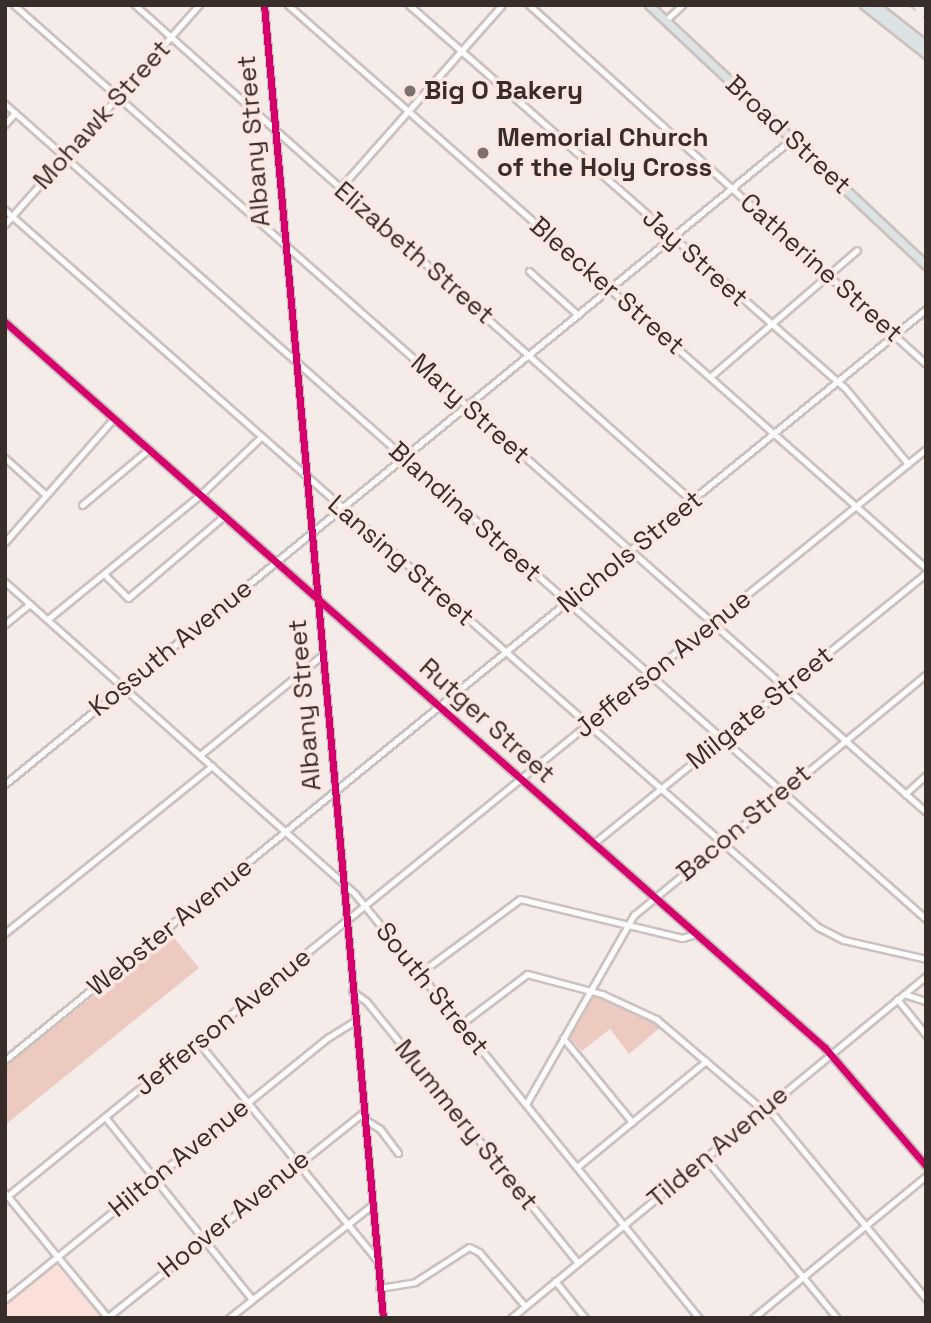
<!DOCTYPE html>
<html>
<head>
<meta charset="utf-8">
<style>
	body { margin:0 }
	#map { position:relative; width:931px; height:1323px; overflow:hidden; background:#f5ece9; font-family:"Space Grotesk",sans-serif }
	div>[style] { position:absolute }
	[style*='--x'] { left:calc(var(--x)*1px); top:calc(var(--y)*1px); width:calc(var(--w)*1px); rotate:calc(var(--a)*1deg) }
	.built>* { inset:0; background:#fae0d9 }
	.green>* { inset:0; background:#edcac0 }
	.roads { filter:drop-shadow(2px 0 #cbc1bf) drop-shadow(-2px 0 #cbc1bf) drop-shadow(0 2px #cbc1bf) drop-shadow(0 -2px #cbc1bf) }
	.minor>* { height:5px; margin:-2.5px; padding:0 2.5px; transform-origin:2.5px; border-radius:2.5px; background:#fefcfc }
	.major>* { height:7px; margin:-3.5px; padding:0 3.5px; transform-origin:3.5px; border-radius:3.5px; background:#dbe3e4 }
	.rail>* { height:2px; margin-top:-1px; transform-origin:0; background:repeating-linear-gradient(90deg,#cfccca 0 9px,transparent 0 18px) }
	.cycleway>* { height:7px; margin:-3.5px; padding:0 3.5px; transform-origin:3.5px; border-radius:3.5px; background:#d6006c }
	.dots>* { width:19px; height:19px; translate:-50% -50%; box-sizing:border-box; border:4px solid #fbe8e3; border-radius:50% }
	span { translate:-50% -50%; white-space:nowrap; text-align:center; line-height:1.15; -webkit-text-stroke:7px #fbe8e3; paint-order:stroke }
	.poi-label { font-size:26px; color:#392d2a; font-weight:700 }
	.left { translate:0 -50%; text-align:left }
	.street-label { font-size:26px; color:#392d2a }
	.frame { position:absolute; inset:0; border:7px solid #392d2a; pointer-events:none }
</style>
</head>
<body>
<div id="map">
	<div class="built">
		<div style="clip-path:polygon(56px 1264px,103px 1318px,5px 1318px,5px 1303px)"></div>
	</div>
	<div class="green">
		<div style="clip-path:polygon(171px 934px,199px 968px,5px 1125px,5px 1067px)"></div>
		<div style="clip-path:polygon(595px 994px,652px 1019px,661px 1027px,629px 1054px,610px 1029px,582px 1051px,569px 1037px)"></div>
	</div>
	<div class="roads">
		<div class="minor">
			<div style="--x:14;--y:5;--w:1218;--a:41.5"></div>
			<div style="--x:135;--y:5;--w:746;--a:41.68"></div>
			<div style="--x:264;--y:5;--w:1318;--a:84.82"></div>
			<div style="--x:288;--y:5;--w:851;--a:41.43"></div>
			<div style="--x:409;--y:5;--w:580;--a:41.3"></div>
			<div style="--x:845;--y:388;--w:99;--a:50.3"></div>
			<div style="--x:529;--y:5;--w:535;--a:42.12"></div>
			<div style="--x:666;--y:20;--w:22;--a:-43"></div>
			<div style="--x:5;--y:104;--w:1230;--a:41.51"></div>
			<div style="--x:5;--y:124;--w:15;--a:-48"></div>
			<div style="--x:340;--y:188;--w:244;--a:-48.5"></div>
			<div style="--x:5;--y:210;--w:1084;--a:41.41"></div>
			<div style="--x:818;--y:927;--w:29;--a:27"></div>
			<div style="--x:844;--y:940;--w:84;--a:13"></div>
			<div style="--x:5;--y:224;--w:293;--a:-48.5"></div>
			<div style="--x:529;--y:271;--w:66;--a:41.9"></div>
			<div style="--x:5;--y:322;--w:1095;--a:41.52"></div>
			<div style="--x:825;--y:1048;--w:155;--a:49.4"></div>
			<div style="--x:710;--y:377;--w:194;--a:-40.8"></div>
			<div style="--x:5;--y:458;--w:55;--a:42.1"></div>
			<div style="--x:82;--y:505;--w:87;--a:-39.9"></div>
			<div style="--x:5;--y:542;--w:165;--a:-48.7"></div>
			<div style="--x:104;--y:574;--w:34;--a:45"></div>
			<div style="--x:128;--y:598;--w:126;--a:-40.5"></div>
			<div style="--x:5;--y:582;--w:469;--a:41.7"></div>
			<div style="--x:355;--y:894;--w:546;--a:50.95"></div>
			<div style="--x:48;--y:619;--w:196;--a:-39.2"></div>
			<div style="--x:200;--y:495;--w:84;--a:-43.6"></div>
			<div style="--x:5;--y:624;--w:32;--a:-39"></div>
			<div style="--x:200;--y:755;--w:156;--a:-39.3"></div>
			<div style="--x:5;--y:784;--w:1018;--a:-39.34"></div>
			<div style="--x:905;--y:794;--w:28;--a:-42"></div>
			<div style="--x:594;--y:843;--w:428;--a:-39.1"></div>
			<div style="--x:5;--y:933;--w:266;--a:-38.9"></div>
			<div style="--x:420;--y:973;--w:124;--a:-36.5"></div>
			<div style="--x:520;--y:899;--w:167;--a:13.5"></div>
			<div style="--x:682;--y:938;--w:15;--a:-16"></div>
			<div style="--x:352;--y:991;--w:17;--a:36"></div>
			<div style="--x:366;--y:1001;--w:337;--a:51"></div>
			<div style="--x:904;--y:994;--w:23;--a:18"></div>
			<div style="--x:897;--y:999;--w:46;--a:51.1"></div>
			<div style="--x:461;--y:1024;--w:83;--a:-37.1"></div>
			<div style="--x:527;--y:974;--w:78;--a:14.9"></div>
			<div style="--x:602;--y:994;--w:60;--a:24.8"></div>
			<div style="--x:656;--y:1019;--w:131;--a:40.4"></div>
			<div style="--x:756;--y:1104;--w:17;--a:28"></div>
			<div style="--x:771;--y:1112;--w:243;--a:50.3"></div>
			<div style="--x:563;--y:1038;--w:109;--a:50.6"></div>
			<div style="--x:198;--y:1042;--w:282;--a:50.6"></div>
			<div style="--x:5;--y:1060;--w:1188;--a:-39.19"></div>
			<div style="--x:526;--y:1104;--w:218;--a:-60.3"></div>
			<div style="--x:634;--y:915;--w:379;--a:-39.5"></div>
			<div style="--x:105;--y:1117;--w:234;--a:51.1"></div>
			<div style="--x:363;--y:1118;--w:20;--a:33"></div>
			<div style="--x:380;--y:1129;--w:30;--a:53"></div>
			<div style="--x:705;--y:1158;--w:207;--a:50.5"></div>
			<div style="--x:577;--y:1167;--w:167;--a:-39.4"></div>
			<div style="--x:5;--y:1193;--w:162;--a:50.5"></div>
			<div style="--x:5;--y:1198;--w:1187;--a:-39.12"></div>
			<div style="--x:555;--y:1281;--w:48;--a:51"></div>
			<div style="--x:379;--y:1288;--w:36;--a:-9"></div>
			<div style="--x:415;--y:1282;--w:64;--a:-32.9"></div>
			<div style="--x:469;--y:1247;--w:11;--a:27"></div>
			<div style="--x:479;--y:1252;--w:71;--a:49.6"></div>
			<div style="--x:5;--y:1299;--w:417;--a:-39"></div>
			<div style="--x:329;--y:1037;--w:31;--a:-32"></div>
			<div style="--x:108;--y:1317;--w:327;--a:-38.7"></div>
			<div style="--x:229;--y:1318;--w:182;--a:-38.3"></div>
			<div style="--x:511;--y:1318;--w:538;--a:-39.49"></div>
			<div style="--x:753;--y:1318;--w:224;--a:-39.4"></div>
		</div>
		<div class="major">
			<div style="--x:649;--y:5;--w:380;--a:43.2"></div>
			<div style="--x:864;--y:5;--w:79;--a:38.3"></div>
			<div style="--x:875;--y:5;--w:65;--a:38.1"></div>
		</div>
	</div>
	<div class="rail">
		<div style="--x:909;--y:5;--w:22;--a:39"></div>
	</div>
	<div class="cycleway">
		<div style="--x:264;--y:5;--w:1318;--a:84.82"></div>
		<div style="--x:5;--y:322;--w:1095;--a:41.52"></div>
		<div style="--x:825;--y:1048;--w:155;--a:49.4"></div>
	</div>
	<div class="dots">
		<div style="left:410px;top:91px;background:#7b706d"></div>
		<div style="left:483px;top:153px;background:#7b706d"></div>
	</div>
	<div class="poi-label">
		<span class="left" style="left:424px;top:91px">Big O Bakery</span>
		<span class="left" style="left:497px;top:153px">Memorial Church<br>of the Holy Cross</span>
	</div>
	<div class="street-label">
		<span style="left:102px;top:115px;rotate:-48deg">Mohawk Street</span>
		<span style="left:788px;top:135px;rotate:43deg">Broad Street</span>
		<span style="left:254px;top:141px;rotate:-95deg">Albany Street</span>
		<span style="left:414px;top:253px;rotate:41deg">Elizabeth Street</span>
		<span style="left:695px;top:258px;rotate:42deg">Jay Street</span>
		<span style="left:821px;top:268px;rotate:42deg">Catherine Street</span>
		<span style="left:607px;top:286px;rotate:41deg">Bleecker Street</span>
		<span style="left:470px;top:409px;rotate:42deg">Mary Street</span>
		<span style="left:465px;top:512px;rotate:42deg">Blandina Street</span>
		<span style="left:630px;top:552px;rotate:-39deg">Nichols Street</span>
		<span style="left:401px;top:561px;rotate:41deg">Lansing Street</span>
		<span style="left:171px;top:648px;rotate:-39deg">Kossuth Avenue</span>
		<span style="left:663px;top:664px;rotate:-39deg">Jefferson Avenue</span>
		<span style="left:305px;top:705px;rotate:-95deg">Albany Street</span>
		<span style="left:760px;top:708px;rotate:-39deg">Milgate Street</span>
		<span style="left:487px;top:721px;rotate:42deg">Rutger Street</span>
		<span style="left:744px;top:823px;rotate:-40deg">Bacon Street</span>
		<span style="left:170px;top:927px;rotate:-39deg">Webster Avenue</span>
		<span style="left:432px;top:989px;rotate:51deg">South Street</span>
		<span style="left:223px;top:1022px;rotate:-39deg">Jefferson Avenue</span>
		<span style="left:466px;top:1125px;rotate:51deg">Mummery Street</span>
		<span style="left:718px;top:1147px;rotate:-40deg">Tilden Avenue</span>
		<span style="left:179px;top:1158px;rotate:-39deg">Hilton Avenue</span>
		<span style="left:234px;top:1214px;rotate:-39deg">Hoover Avenue</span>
	</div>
	<div class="frame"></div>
</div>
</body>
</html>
